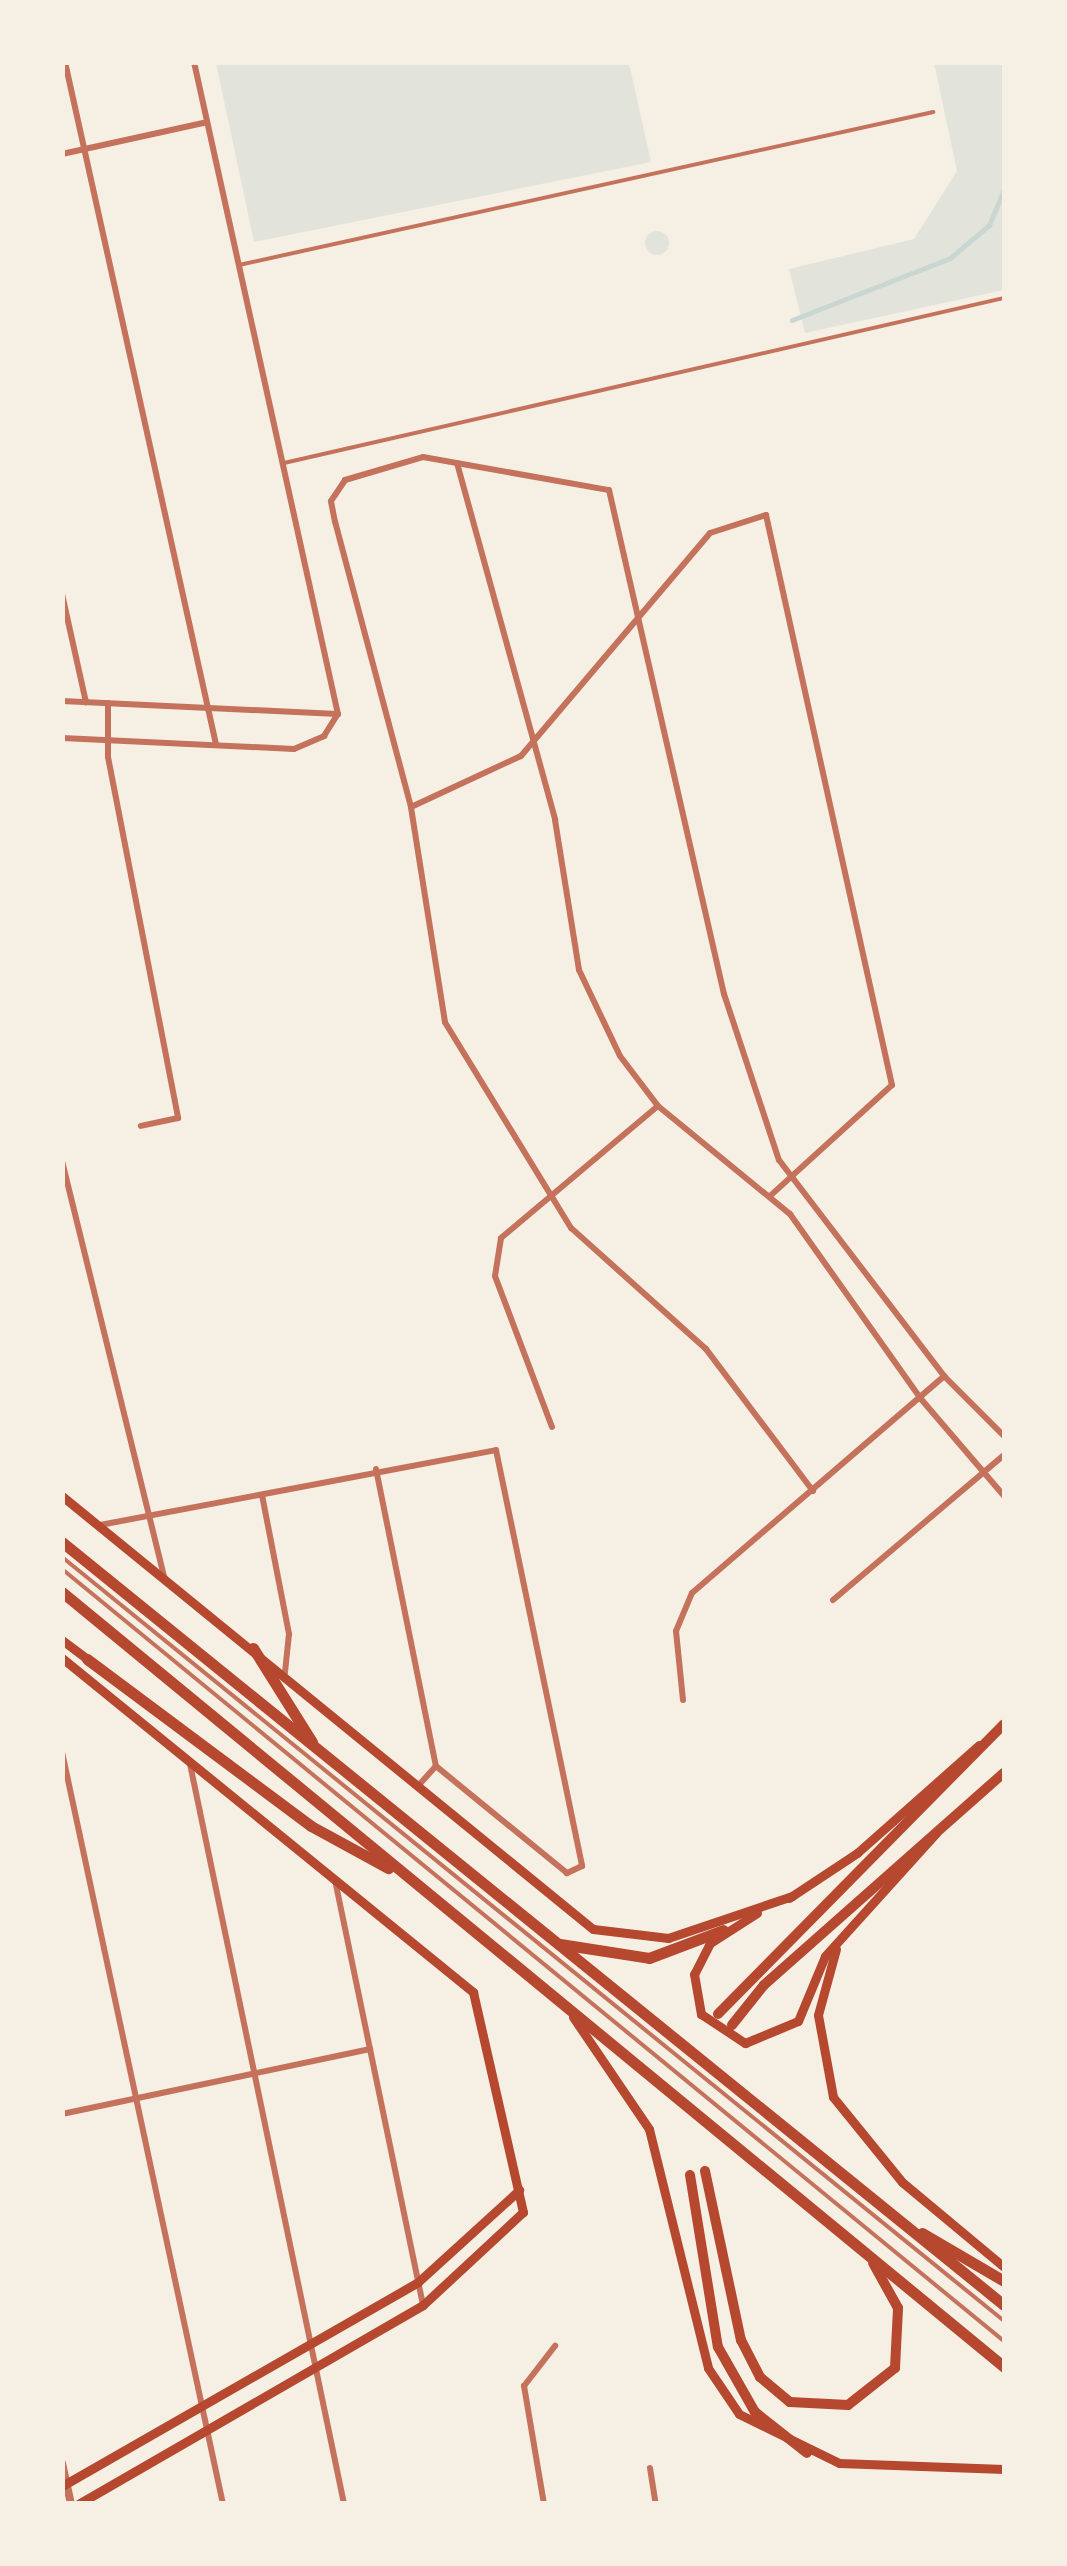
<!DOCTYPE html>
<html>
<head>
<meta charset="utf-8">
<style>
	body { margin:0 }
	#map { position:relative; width:1067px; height:2566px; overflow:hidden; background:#f6efe4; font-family:"Public Sans",sans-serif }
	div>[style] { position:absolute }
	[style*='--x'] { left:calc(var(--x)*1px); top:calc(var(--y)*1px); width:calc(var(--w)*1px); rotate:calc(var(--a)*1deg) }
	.green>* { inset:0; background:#e2e4dc }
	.round { border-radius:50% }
	.stream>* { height:5px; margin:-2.5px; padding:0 2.5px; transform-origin:2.5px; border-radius:2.5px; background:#c9d6d2 }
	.service>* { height:4px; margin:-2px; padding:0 2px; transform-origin:2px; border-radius:2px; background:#c5725c }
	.minor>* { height:6px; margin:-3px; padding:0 3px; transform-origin:3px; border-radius:3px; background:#c5725c }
	.tertiary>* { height:8px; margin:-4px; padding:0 4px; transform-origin:4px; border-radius:4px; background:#c5725c }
	.secondary>* { height:9px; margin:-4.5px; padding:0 4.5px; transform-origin:4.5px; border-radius:4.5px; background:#b5482f }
	.primary>* { height:10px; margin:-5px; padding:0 5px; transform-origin:5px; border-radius:5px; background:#b5482f }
	.motorway>* { height:11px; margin:-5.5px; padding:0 5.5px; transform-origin:5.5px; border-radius:5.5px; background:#b5482f }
	span { translate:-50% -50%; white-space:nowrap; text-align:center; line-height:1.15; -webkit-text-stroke:10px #f6efe4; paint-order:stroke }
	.frame { position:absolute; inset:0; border:65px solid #f6efe4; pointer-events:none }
</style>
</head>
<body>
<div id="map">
	<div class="green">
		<div style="clip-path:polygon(216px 63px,629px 63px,651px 162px,254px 242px)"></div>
		<div style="clip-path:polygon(934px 63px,1004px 63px,1004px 290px,805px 333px,789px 269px,914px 239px,957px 171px)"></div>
		<div class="round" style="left:645px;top:231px;width:24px;height:24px"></div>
	</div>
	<div class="stream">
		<div style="--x:792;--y:320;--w:170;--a:-21.4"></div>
		<div style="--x:950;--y:258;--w:51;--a:-40.2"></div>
		<div style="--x:989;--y:225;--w:39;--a:-67"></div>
	</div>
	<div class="service">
		<div style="--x:239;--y:265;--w:711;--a:-12.43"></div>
		<div style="--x:284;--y:463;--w:739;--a:-12.91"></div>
		<div style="--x:62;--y:1557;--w:1213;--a:39.04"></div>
		<div style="--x:62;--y:1569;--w:1218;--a:39.34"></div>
	</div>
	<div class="minor">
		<div style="--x:65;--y:62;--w:699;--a:77.52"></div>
		<div style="--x:194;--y:62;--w:668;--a:77.55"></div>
		<div style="--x:62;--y:154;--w:148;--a:-12.4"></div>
		<div style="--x:457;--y:463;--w:370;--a:74.6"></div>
		<div style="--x:555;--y:820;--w:152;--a:80.9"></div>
		<div style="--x:579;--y:970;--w:95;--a:64.5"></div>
		<div style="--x:620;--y:1056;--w:63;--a:52.8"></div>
		<div style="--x:658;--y:1106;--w:171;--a:39.3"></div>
		<div style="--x:790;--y:1214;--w:227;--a:54.7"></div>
		<div style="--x:921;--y:1399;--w:128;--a:49.4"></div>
		<div style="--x:62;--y:594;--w:111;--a:77.5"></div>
		<div style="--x:62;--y:701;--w:276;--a:2.7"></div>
		<div style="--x:108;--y:703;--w:54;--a:90"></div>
		<div style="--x:108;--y:757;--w:368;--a:79"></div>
		<div style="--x:178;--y:1118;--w:38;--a:168"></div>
		<div style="--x:62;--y:738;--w:232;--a:2.7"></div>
		<div style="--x:294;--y:749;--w:33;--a:-23"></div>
		<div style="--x:324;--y:736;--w:26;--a:-58"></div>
		<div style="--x:411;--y:807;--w:121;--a:-24.9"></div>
		<div style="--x:521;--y:756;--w:292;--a:-49.7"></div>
		<div style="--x:710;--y:533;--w:59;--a:-17.8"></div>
		<div style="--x:766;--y:515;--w:584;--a:77.54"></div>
		<div style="--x:892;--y:1085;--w:164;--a:137.7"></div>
		<div style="--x:62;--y:1161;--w:428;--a:76.2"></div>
		<div style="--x:552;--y:1427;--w:161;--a:-110.7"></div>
		<div style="--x:495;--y:1276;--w:38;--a:-81"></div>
		<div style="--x:501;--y:1238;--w:205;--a:-40.1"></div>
		<div style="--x:376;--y:1469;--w:303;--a:78.6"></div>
		<div style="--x:813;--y:1491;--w:178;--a:-127"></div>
		<div style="--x:706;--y:1349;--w:181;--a:-138.1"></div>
		<div style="--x:571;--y:1228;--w:241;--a:-121.5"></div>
		<div style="--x:445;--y:1022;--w:218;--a:-99"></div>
		<div style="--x:411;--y:807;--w:295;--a:-104.9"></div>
		<div style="--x:335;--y:522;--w:21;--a:-101"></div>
		<div style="--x:331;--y:501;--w:25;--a:-56"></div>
		<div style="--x:345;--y:480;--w:81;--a:-16.4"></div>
		<div style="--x:423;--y:457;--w:189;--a:10.1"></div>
		<div style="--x:609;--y:490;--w:517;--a:77.15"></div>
		<div style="--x:724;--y:994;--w:175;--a:71.7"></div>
		<div style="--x:779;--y:1160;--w:272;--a:52.6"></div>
		<div style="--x:944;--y:1376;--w:85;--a:45"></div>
		<div style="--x:262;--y:1495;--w:142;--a:79"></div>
		<div style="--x:289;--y:1634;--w:39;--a:96"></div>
		<div style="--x:100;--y:1525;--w:403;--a:-10.7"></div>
		<div style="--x:496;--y:1450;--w:425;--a:78.3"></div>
		<div style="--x:582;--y:1866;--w:17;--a:155"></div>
		<div style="--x:567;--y:1873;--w:169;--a:-140.8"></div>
		<div style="--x:436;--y:1766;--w:28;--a:132"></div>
		<div style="--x:833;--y:1600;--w:224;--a:-40.3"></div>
		<div style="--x:683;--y:1700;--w:69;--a:-95.8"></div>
		<div style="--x:676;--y:1631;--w:41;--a:-67.2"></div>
		<div style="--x:692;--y:1593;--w:333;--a:-40.7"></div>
		<div style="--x:62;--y:1752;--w:769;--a:77.92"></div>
		<div style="--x:190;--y:1764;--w:756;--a:78.24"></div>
		<div style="--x:335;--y:1880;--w:433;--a:78.3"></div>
		<div style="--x:62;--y:2114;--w:315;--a:-11.9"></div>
		<div style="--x:650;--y:2468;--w:36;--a:81"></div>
		<div style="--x:544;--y:2504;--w:120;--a:-99.6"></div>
		<div style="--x:524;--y:2386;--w:51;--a:-52.2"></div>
	</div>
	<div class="tertiary">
		<div style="--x:62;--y:2463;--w:42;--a:77.6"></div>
	</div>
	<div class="secondary">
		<div style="--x:62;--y:1496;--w:685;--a:39.2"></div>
		<div style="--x:593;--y:1929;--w:76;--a:6.8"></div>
		<div style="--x:668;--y:1938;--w:131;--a:-18.7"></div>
		<div style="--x:62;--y:1640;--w:31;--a:37"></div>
		<div style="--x:62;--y:1658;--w:530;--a:39.1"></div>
		<div style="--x:473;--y:1992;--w:226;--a:77.2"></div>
		<div style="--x:523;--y:2212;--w:137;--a:137.1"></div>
		<div style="--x:423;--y:2305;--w:398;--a:150"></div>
		<div style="--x:789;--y:1898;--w:82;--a:-33.5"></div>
		<div style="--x:857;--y:1853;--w:163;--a:-41.5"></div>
		<div style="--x:757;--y:1913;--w:56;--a:147.4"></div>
		<div style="--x:710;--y:1943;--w:35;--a:117"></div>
		<div style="--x:694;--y:1974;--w:41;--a:80.1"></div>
		<div style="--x:701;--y:2014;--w:53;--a:33.4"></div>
		<div style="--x:745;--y:2043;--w:57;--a:-22.5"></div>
		<div style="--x:798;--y:2021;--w:70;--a:-67.4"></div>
		<div style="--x:825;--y:1956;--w:166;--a:-47.9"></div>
		<div style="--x:836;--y:1949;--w:68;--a:105.3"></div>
		<div style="--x:818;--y:2015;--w:83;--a:79.6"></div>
		<div style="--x:833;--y:2097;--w:109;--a:50.9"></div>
		<div style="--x:902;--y:2182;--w:133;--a:39.8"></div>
		<div style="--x:573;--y:2017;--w:135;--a:55.8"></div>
		<div style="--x:649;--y:2129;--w:246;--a:76.1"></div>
		<div style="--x:708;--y:2368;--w:55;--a:56"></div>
		<div style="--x:739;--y:2414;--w:111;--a:26.1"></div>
		<div style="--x:839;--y:2463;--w:165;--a:2.1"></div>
		<div style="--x:62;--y:2486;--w:410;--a:-29.8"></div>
		<div style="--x:418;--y:2282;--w:137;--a:-42.3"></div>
	</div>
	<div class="primary">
		<div style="--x:718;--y:2014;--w:407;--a:-45.4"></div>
		<div style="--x:732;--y:2025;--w:51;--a:-51.3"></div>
		<div style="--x:764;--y:1985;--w:320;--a:-41.5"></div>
		<div style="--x:705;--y:2171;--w:173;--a:78"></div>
		<div style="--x:741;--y:2340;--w:42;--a:62.8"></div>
		<div style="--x:760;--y:2377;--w:39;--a:40"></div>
		<div style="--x:790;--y:2402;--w:58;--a:3"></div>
		<div style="--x:848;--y:2405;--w:60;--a:-38.2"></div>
		<div style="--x:895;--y:2368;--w:60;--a:-87.1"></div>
		<div style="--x:898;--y:2308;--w:51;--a:-119.1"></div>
		<div style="--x:690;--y:2175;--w:174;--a:80.8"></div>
		<div style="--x:718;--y:2347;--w:75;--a:60.4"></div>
		<div style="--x:755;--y:2412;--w:66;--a:38.3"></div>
	</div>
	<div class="motorway">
		<div style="--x:62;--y:1542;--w:1212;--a:39.01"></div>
		<div style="--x:62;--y:1592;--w:1220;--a:39.44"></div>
		<div style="--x:253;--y:1648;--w:111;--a:57.9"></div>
		<div style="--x:87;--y:1659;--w:279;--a:36.7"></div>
		<div style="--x:311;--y:1826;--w:88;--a:28.6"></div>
		<div style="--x:560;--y:1944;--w:90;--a:8.9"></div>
		<div style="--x:649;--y:1958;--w:79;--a:-20.7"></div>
		<div style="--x:922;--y:2233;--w:95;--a:30.3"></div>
	</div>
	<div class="frame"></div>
</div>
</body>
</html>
